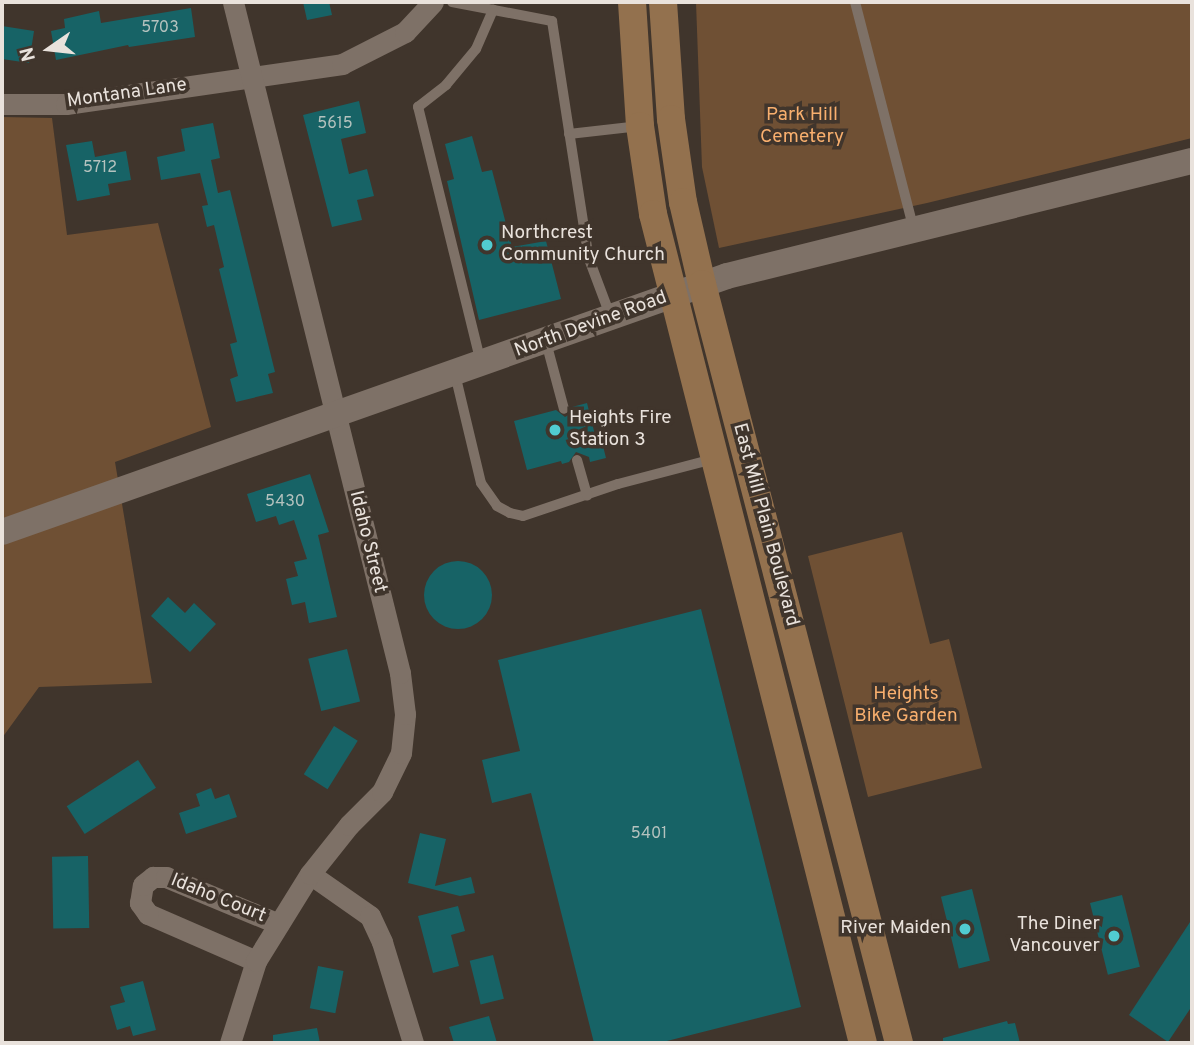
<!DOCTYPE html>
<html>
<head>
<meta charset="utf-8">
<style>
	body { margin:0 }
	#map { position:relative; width:1194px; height:1045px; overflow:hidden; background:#40352c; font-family:Overpass,sans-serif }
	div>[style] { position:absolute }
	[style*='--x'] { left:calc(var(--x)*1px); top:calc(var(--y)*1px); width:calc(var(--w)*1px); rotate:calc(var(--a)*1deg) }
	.green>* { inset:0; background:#6f5034 }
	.building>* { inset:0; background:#176366; transform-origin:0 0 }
	.round { border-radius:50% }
	.service>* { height:10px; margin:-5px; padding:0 5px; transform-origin:5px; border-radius:5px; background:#7e7167 }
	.minor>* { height:21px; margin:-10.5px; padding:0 10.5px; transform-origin:10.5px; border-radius:10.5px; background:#7e7167 }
	.tertiary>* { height:26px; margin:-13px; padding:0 13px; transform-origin:13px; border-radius:13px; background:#7e7167 }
	.secondary>* { height:28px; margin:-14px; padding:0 14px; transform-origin:14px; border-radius:14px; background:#93714e }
	.dots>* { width:19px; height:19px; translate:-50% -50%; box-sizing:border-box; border:4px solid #40352c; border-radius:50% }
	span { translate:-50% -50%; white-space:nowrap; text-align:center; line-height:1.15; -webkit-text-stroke:7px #40352c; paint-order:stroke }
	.number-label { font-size:16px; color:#b4c2be }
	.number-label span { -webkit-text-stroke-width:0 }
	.street-label { font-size:19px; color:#e9e2dc }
	.park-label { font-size:19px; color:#f8af6e }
	.poi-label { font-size:19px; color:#e9e2dc }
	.left { translate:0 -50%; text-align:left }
	.right { translate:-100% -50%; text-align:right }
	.frame { position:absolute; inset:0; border:4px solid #e9e2dc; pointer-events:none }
	.north { position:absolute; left:14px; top:14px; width:70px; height:70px; -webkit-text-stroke:5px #40352c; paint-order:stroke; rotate:256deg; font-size:19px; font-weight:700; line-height:28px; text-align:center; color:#e9e2dc }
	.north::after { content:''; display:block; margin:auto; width:24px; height:32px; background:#e9e2dc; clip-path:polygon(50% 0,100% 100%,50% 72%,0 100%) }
</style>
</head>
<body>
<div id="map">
	<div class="green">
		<div style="clip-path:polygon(696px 2px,1192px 2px,1192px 138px,927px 203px,719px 248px,702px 167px)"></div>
		<div style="clip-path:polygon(2px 117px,52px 118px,67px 235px,158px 223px,211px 427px,115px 462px,152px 683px,39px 687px,2px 738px)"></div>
		<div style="clip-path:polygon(902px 532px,930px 644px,949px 639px,982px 768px,868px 797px,808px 556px)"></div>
	</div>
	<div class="building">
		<div style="clip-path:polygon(303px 2px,329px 2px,332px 15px,307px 20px)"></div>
		<div style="clip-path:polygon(191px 8px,195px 37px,129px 47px,128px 45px,56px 60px,51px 31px,65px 28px,64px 19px,99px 11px,101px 23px)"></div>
		<div style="clip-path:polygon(2px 26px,34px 31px,29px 63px,2px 59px)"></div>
		<div style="clip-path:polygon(359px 101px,366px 133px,341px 139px,349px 174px,367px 169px,374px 196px,357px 200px,362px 220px,332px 227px,303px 115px)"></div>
		<div style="clip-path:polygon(213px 123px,220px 158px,211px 160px,218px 193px,230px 190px,275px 372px,268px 374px,273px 393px,236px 402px,230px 379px,238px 376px,230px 344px,237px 342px,219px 269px,224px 267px,214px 225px,207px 227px,202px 206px,208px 205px,200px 173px,161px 180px,157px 157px,185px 151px,181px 129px)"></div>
		<div style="clip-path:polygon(472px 136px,482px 172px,492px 170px,512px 247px,546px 241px,561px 299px,479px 320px,447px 181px,454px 179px,445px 144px)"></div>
		<div style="clip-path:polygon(92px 141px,95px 157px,126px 151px,131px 180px,108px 184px,110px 195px,77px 201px,66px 145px)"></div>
		<div style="clip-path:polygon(587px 403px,596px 439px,601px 438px,606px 458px,590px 462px,589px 457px,576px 452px,569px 462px,562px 464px,561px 461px,527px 470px,514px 421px,556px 410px,565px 417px,570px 414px,572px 407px)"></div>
		<div style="clip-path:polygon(310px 474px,329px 532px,318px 535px,337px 617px,309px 623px,305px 602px,292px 605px,286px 579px,298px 576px,294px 562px,307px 559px,294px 520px,279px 525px,276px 516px,256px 522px,247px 494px)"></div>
		<div class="round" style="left:424px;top:561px;width:68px;height:68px"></div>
		<div style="clip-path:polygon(168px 597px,185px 613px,194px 603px,216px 624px,190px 652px,151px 616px)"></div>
		<div style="clip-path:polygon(701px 609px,801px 1007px,659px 1043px,594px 1043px,531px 793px,492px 803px,482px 760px,520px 751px,498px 660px)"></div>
		<div style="left:347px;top:649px;width:54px;height:40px;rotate:76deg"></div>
		<div style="left:334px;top:726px;width:28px;height:57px;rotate:32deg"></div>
		<div style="left:138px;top:760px;width:33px;height:85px;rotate:57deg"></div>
		<div style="clip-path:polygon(211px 788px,215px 799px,229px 794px,237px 817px,186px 834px,179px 813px,200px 806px,196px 794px)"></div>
		<div style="clip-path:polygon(420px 833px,446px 839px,435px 886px,471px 877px,475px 893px,460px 896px,408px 883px)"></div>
		<div style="left:88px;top:856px;width:72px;height:36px;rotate:89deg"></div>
		<div style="left:972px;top:889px;width:74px;height:32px;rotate:76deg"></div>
		<div style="left:1122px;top:895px;width:74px;height:33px;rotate:76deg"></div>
		<div style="clip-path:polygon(458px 906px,465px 931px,451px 935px,459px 966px,433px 973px,418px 916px)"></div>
		<div style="clip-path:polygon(1192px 919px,1192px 1006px,1168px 1042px,1129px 1015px)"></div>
		<div style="left:493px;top:955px;width:45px;height:24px;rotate:76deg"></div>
		<div style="left:318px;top:966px;width:26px;height:43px;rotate:11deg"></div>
		<div style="clip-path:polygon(143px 981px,156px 1030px,133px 1036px,130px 1026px,117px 1030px,110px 1006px,125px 1002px,120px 987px)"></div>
		<div style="clip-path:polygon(489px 1016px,497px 1043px,454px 1043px,449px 1027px)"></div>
		<div style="clip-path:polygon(1007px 1021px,1008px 1024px,1015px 1023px,1020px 1043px,943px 1043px,943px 1038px)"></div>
		<div style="clip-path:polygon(317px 1028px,320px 1043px,273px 1043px,273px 1035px)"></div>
	</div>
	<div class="service">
		<div style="--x:452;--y:2;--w:102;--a:10.8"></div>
		<div style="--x:552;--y:21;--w:241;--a:81.2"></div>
		<div style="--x:589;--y:259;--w:60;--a:69.4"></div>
		<div style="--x:855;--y:2;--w:236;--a:75.5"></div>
		<div style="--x:569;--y:134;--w:71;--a:-6.4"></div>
		<div style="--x:546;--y:342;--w:69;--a:75"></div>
		<div style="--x:481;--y:363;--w:264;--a:-103.8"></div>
		<div style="--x:418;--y:107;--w:36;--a:-38"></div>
		<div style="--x:446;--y:85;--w:47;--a:-50.2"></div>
		<div style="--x:476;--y:49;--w:43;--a:-66.4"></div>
		<div style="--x:455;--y:374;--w:112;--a:76.6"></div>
		<div style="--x:481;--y:483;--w:28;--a:55"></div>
		<div style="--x:497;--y:506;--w:15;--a:28"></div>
		<div style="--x:510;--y:513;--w:13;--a:13"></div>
		<div style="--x:523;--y:516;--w:100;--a:-18.6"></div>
		<div style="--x:618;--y:484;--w:98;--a:-14.7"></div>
		<div style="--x:577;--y:460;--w:37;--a:74"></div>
	</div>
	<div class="minor">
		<div style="--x:2;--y:104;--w:64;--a:0"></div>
		<div style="--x:66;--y:104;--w:279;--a:-8.2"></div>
		<div style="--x:342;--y:64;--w:71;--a:-26.9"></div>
		<div style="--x:405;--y:32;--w:41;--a:-47"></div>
		<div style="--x:310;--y:874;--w:73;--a:35"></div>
		<div style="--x:370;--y:916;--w:29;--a:65"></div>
		<div style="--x:382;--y:942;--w:106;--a:72.9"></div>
		<div style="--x:256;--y:961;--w:118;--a:-156.5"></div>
		<div style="--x:148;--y:914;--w:14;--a:-126"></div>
		<div style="--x:140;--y:903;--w:18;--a:-81"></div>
		<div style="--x:143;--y:885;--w:13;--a:-39"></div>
		<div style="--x:153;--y:877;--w:13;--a:0"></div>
		<div style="--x:166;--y:877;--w:122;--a:22.6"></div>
		<div style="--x:230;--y:1043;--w:86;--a:-72.4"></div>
		<div style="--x:256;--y:961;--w:102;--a:-58.2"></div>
		<div style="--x:310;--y:874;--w:63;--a:-51.5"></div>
		<div style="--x:349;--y:825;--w:47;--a:-45"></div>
		<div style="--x:382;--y:792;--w:43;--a:-64"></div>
		<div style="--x:401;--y:753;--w:39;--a:-84"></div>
		<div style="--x:405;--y:714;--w:41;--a:-97"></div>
		<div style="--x:400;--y:673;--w:691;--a:-103.98"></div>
	</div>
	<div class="tertiary">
		<div style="--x:2;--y:532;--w:769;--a:-19.45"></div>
		<div style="--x:727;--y:276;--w:479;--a:-13.9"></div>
	</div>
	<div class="secondary">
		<div style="--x:632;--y:2;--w:124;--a:86.3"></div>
		<div style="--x:640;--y:126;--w:89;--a:81.6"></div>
		<div style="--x:653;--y:214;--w:855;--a:75.79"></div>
		<div style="--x:663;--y:2;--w:117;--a:86.1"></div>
		<div style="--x:671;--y:119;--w:84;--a:81.8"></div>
		<div style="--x:683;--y:202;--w:84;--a:77"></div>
		<div style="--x:702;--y:284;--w:784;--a:75.45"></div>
	</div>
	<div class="dots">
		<div style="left:487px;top:245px;background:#51ccd1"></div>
		<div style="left:555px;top:430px;background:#51ccd1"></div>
		<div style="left:965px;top:929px;background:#51ccd1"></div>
		<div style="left:1114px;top:936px;background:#51ccd1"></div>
	</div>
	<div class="number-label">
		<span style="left:160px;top:28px">5703</span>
		<span style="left:335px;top:124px">5615</span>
		<span style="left:100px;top:168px">5712</span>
		<span style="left:285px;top:502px">5430</span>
		<span style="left:649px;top:834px">5401</span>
	</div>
	<div class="street-label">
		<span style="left:127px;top:94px;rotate:-8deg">Montana Lane</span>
		<span style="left:591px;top:325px;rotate:-20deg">North Devine Road</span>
		<span style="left:765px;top:525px;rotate:75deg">East Mill Plain Boulevard</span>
		<span style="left:367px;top:542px;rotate:76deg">Idaho Street</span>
		<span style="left:218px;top:899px;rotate:22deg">Idaho Court</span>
	</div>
	<div class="park-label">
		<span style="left:802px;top:127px">Park Hill<br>Cemetery</span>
		<span style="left:906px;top:706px">Heights<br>Bike Garden</span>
	</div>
	<div class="poi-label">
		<span class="left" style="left:501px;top:245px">Northcrest<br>Community Church</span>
		<span class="left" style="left:569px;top:430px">Heights Fire<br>Station 3</span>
		<span class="right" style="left:1100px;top:936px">The Diner<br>Vancouver</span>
		<span class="right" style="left:951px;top:929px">River Maiden</span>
	</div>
	<div class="frame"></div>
	<div class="north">N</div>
</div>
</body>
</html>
